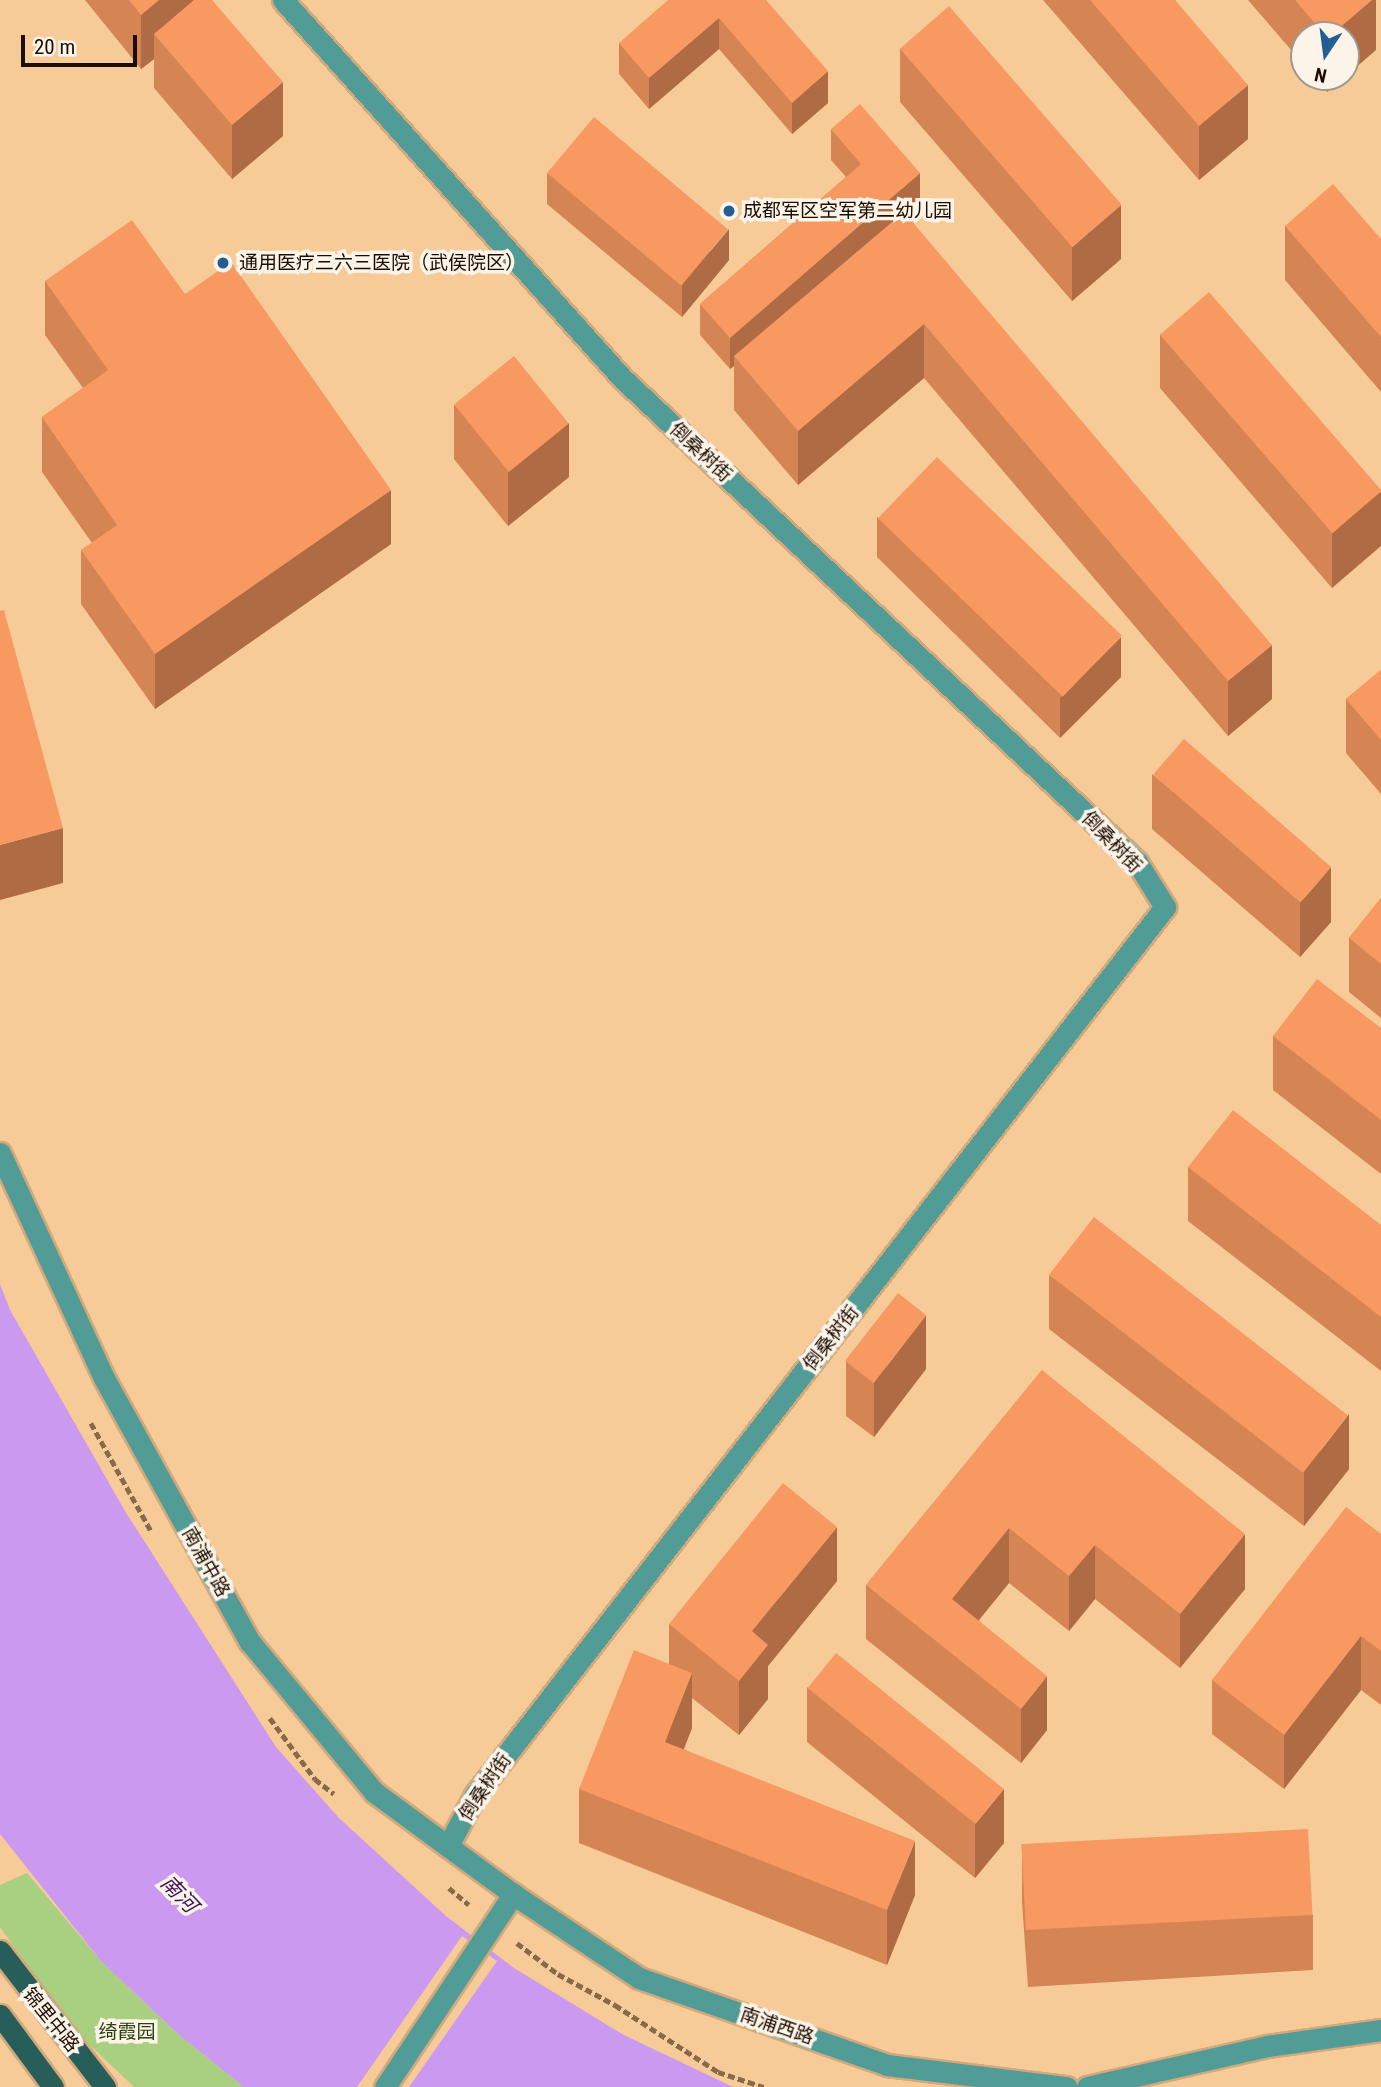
<!DOCTYPE html>
<html>
<head>
<meta charset="utf-8">
<style>
	body { margin:0 }
	#map { position:relative; width:1381px; height:2087px; overflow:hidden; background:#f7cb98; font-family:"Roboto Condensed","Noto Sans SC",sans-serif }
	div>[style] { position:absolute }
	[style*='--x'] { left:calc(var(--x)*1px); top:calc(var(--y)*1px); width:calc(var(--w)*1px); rotate:calc(var(--a)*1deg) }
	.green>* { inset:0; background:#a8d080 }
	.water>* { inset:0; background:#cc99f1 }
	.pier>* { inset:0; background:#f7cb98 }
	.path>* { height:4.5px; margin-top:-2.25px; transform-origin:0; background:repeating-linear-gradient(90deg,#886a4b 0 7px,transparent 0 10.5px) }
	.roads { filter:drop-shadow(2px 0 #d0a97d) drop-shadow(-2px 0 #d0a97d) drop-shadow(0 2px #d0a97d) drop-shadow(0 -2px #d0a97d) }
	.minor>* { height:21px; margin:-10.5px; padding:0 10.5px; transform-origin:10.5px; border-radius:10.5px; background:#519c97 }
	.major>* { height:21px; margin:-10.5px; padding:0 10.5px; transform-origin:10.5px; border-radius:10.5px; background:#285e5a }
	.wall>* { inset:0; background:#d58453 }
	.shaded-wall>* { inset:0; background:#ae6b44 }
	.building>* { inset:0; background:#f89961; transform-origin:0 0 }
	.dots>* { width:19px; height:19px; translate:-50% -50%; box-sizing:border-box; border:4px solid #fcf3e9; border-radius:50% }
	span { translate:-50% -50%; white-space:nowrap; text-align:center; line-height:1.15; -webkit-text-stroke:7px #fcf3e9; paint-order:stroke }
	.poi-label { font-size:19px; color:#1c0d00 }
	.left { translate:0 -50%; text-align:left }
	.street-label { font-size:19px; color:#1c0d00 }
	.park-label { font-size:19px; color:#2a400e }
	.water-label { font-size:21px; color:#3d1155; font-style:italic }
	.north { position:absolute; left:1290px; top:21px; width:70px; height:70px; box-sizing:border-box; background:#fcf3e9; border:2px solid #a2978c; border-radius:50%; rotate:193deg; font-size:19px; font-weight:700; line-height:28px; text-align:center; color:#1c0d00 }
	.north::after { content:''; display:block; margin:auto; width:24px; height:32px; background:#225d94; clip-path:polygon(50% 0,100% 100%,50% 72%,0 100%) }
	.scale { position:absolute; left:21px; top:35px; width:116px; height:32px; box-sizing:border-box; border:4px solid #1c0d00; border-top:0; padding-left:9px; font-size:21px; line-height:24px; white-space:nowrap; color:#1c0d00; -webkit-text-stroke:5px #fcf3e9; paint-order:stroke }
</style>
</head>
<body>
<div id="map">
	<div class="green">
		<div style="clip-path:polygon(27px 1873px,101px 1961px,179px 2035px,244px 2087px,134px 2087px,72px 2028px,0 1927px,0 1885px)"></div>
	</div>
	<div class="water">
		<div style="clip-path:polygon(0 1284px,10px 1310px,125px 1511px,276px 1747px,339px 1818px,446px 1916px,514px 1968px,622px 2034px,733px 2087px,244px 2087px,179px 2035px,101px 1961px,0 1834px)"></div>
	</div>
	<div class="pier">
		<div style="clip-path:polygon(462px 1936px,497px 1961px,409px 2087px,357px 2087px)"></div>
	</div>
	<div class="path">
		<div style="--x:91;--y:1423;--w:124;--a:60.9"></div>
		<div style="--x:270;--y:1718;--w:76;--a:53.6"></div>
		<div style="--x:315;--y:1779;--w:24;--a:38"></div>
		<div style="--x:449;--y:1888;--w:26;--a:40"></div>
		<div style="--x:517;--y:1943;--w:51;--a:37.1"></div>
		<div style="--x:558;--y:1974;--w:65;--a:28.5"></div>
		<div style="--x:615;--y:2005;--w:123;--a:33"></div>
		<div style="--x:718;--y:2072;--w:48;--a:18.1"></div>
	</div>
	<div class="roads">
		<div class="minor">
			<div style="--x:283;--y:0;--w:508;--a:48.11"></div>
			<div style="--x:622;--y:378;--w:707;--a:43.22"></div>
			<div style="--x:1137;--y:862;--w:53;--a:58.1"></div>
			<div style="--x:1165;--y:907;--w:1125;--a:127.85"></div>
			<div style="--x:475;--y:1795;--w:58;--a:117.9"></div>
			<div style="--x:0;--y:1153;--w:248;--a:65.2"></div>
			<div style="--x:104;--y:1378;--w:302;--a:61.1"></div>
			<div style="--x:250;--y:1642;--w:195;--a:50.4"></div>
			<div style="--x:374;--y:1792;--w:172;--a:36.3"></div>
			<div style="--x:513;--y:1894;--w:151;--a:33.7"></div>
			<div style="--x:639;--y:1978;--w:263;--a:19.3"></div>
			<div style="--x:887;--y:2065;--w:181;--a:7"></div>
			<div style="--x:385;--y:2087;--w:232;--a:-56.4"></div>
			<div style="--x:1087;--y:2087;--w:185;--a:-12.8"></div>
			<div style="--x:1267;--y:2046;--w:115;--a:-8"></div>
		</div>
		<div class="major">
			<div style="--x:0;--y:1951;--w:172;--a:52.3"></div>
			<div style="--x:0;--y:2015;--w:89;--a:53.6"></div>
		</div>
	</div>
	<div class="wall">
		<div style="clip-path:polygon(85px 0,212px 0,283px 136px,232px 179px,154px 88px,154px 59px,141px 69px)"></div>
		<div style="clip-path:polygon(766px 0,828px 103px,792px 134px,719px 49px,649px 109px,619px 74px,619px 43px)"></div>
		<div style="clip-path:polygon(1043px 0,1175px 0,1248px 139px,1199px 180px)"></div>
		<div style="clip-path:polygon(1248px 0,1376px 0,1376px 50px,1346px 35px,1304px 35px,1304px 65px)"></div>
		<div style="clip-path:polygon(900px 48px,1121px 259px,1072px 301px,900px 102px)"></div>
		<div style="clip-path:polygon(1314px 77px,1345px 77px,1327px 92px)"></div>
		<div style="clip-path:polygon(831px 129px,920px 204px,907px 215px,1272px 699px,1228px 736px,924px 378px,798px 485px,734px 410px,734px 366px,730px 369px,700px 335px,700px 304px,846px 177px,831px 160px)"></div>
		<div style="clip-path:polygon(547px 173px,729px 260px,682px 317px,547px 204px)"></div>
		<div style="clip-path:polygon(1285px 226px,1381px 239px,1381px 392px,1285px 280px)"></div>
		<div style="clip-path:polygon(45px 281px,185px 294px,391px 544px,155px 709px,81px 604px,81px 550px,92px 543px,42px 472px,42px 417px,83px 388px,45px 335px)"></div>
		<div style="clip-path:polygon(1160px 334px,1381px 491px,1332px 588px,1160px 388px)"></div>
		<div style="clip-path:polygon(454px 405px,569px 477px,508px 526px,454px 459px)"></div>
		<div style="clip-path:polygon(877px 517px,1121px 677px,1060px 738px,877px 557px)"></div>
		<div style="clip-path:polygon(1381px 670px,1381px 794px,1346px 753px,1346px 699px)"></div>
		<div style="clip-path:polygon(1152px 774px,1331px 922px,1300px 957px,1152px 829px)"></div>
		<div style="clip-path:polygon(1381px 898px,1381px 1018px,1349px 992px,1349px 938px)"></div>
		<div style="clip-path:polygon(1381px 1028px,1381px 1174px,1273px 1090px,1273px 1036px)"></div>
		<div style="clip-path:polygon(1188px 1167px,1381px 1225px,1381px 1371px,1188px 1221px)"></div>
		<div style="clip-path:polygon(1049px 1275px,1349px 1469px,1304px 1526px,1049px 1329px)"></div>
		<div style="clip-path:polygon(846px 1361px,926px 1369px,874px 1437px,846px 1416px)"></div>
		<div style="clip-path:polygon(1042px 1370px,1245px 1589px,1180px 1668px,1095px 1599px,1069px 1631px,1009px 1583px,979px 1620px,1047px 1730px,1021px 1763px,866px 1639px,866px 1585px)"></div>
		<div style="clip-path:polygon(1381px 1534px,1381px 1705px,1361px 1690px,1284px 1789px,1212px 1734px,1212px 1680px)"></div>
		<div style="clip-path:polygon(837px 1581px,768px 1666px,768px 1699px,739px 1735px,692px 1698px,692px 1728px,684px 1749px,915px 1895px,887px 1965px,579px 1843px,579px 1789px,669px 1664px,669px 1624px)"></div>
		<div style="clip-path:polygon(807px 1687px,1004px 1843px,975px 1878px,807px 1742px)"></div>
		<div style="clip-path:polygon(1022px 1847px,1313px 1915px,1313px 1970px,1028px 1987px,1022px 1902px)"></div>
	</div>
	<div class="shaded-wall">
		<div style="clip-path:polygon(159px 0,200px 0,154px 34px,154px 59px,141px 69px,141px 15px)"></div>
		<div style="clip-path:polygon(1372px 0,1376px 0,1376px 50px,1346px 76px,1346px 35px,1331px 35px)"></div>
		<div style="clip-path:polygon(719px 18px,719px 49px,649px 109px,649px 78px)"></div>
		<div style="clip-path:polygon(828px 71px,828px 103px,792px 134px,792px 103px)"></div>
		<div style="clip-path:polygon(1327px 77px,1345px 77px,1327px 92px)"></div>
		<div style="clip-path:polygon(283px 82px,283px 136px,232px 179px,232px 125px)"></div>
		<div style="clip-path:polygon(1248px 85px,1248px 139px,1199px 180px,1199px 126px)"></div>
		<div style="clip-path:polygon(920px 173px,920px 204px,739px 362px,734px 356px,734px 366px,730px 369px,730px 338px)"></div>
		<div style="clip-path:polygon(1121px 205px,1121px 259px,1072px 301px,1072px 247px)"></div>
		<div style="clip-path:polygon(729px 229px,729px 260px,682px 317px,682px 285px)"></div>
		<div style="clip-path:polygon(924px 324px,924px 378px,798px 485px,798px 431px)"></div>
		<div style="clip-path:polygon(569px 423px,569px 477px,508px 526px,508px 472px)"></div>
		<div style="clip-path:polygon(391px 490px,391px 544px,155px 709px,155px 654px)"></div>
		<div style="clip-path:polygon(1381px 492px,1381px 546px,1332px 588px,1332px 533px)"></div>
		<div style="clip-path:polygon(1121px 637px,1121px 677px,1060px 738px,1060px 698px)"></div>
		<div style="clip-path:polygon(1272px 645px,1272px 699px,1228px 736px,1228px 681px)"></div>
		<div style="clip-path:polygon(63px 828px,63px 883px,0 900px,0 845px)"></div>
		<div style="clip-path:polygon(1331px 867px,1331px 922px,1300px 957px,1300px 903px)"></div>
		<div style="clip-path:polygon(926px 1315px,926px 1369px,874px 1437px,874px 1383px)"></div>
		<div style="clip-path:polygon(1349px 1414px,1349px 1469px,1304px 1526px,1304px 1472px)"></div>
		<div style="clip-path:polygon(837px 1527px,837px 1581px,768px 1666px,768px 1699px,739px 1735px,739px 1681px,752px 1631px)"></div>
		<div style="clip-path:polygon(1009px 1528px,1009px 1583px,952px 1653px,952px 1599px)"></div>
		<div style="clip-path:polygon(1245px 1534px,1245px 1589px,1180px 1668px,1180px 1614px)"></div>
		<div style="clip-path:polygon(1095px 1545px,1095px 1599px,1069px 1631px,1069px 1576px)"></div>
		<div style="clip-path:polygon(1361px 1636px,1361px 1690px,1284px 1789px,1284px 1735px)"></div>
		<div style="clip-path:polygon(692px 1673px,692px 1728px,665px 1796px,665px 1742px)"></div>
		<div style="clip-path:polygon(1047px 1676px,1047px 1730px,1021px 1763px,1021px 1709px)"></div>
		<div style="clip-path:polygon(1004px 1789px,1004px 1843px,975px 1878px,975px 1824px)"></div>
		<div style="clip-path:polygon(915px 1841px,915px 1895px,887px 1965px,887px 1910px)"></div>
	</div>
	<div class="building">
		<div style="clip-path:polygon(129px 0,159px 0,141px 15px)"></div>
		<div style="clip-path:polygon(194px 0,212px 0,283px 82px,232px 125px,154px 34px)"></div>
		<div style="clip-path:polygon(668px 0,766px 0,828px 71px,792px 103px,719px 18px,649px 78px,619px 43px)"></div>
		<div style="clip-path:polygon(1090px 0,1175px 0,1248px 85px,1199px 126px)"></div>
		<div style="clip-path:polygon(1295px 0,1372px 0,1331px 35px,1325px 35px)"></div>
		<div style="left:949px;top:6px;width:263px;height:65px;rotate:49deg"></div>
		<div style="clip-path:polygon(860px 104px,920px 173px,730px 338px,700px 304px,861px 164px,831px 129px)"></div>
		<div style="left:594px;top:117px;width:175px;height:73px;rotate:40deg"></div>
		<div style="clip-path:polygon(1333px 184px,1381px 239px,1381px 337px,1285px 226px)"></div>
		<div style="clip-path:polygon(904px 212px,1272px 645px,1228px 681px,924px 324px,798px 431px,734px 356px)"></div>
		<div style="clip-path:polygon(132px 220px,185px 294px,231px 262px,391px 490px,155px 654px,81px 550px,117px 525px,42px 417px,108px 370px,45px 281px)"></div>
		<div style="left:1209px;top:292px;width:263px;height:65px;rotate:49deg"></div>
		<div style="left:514px;top:356px;width:87px;height:77px;rotate:51deg"></div>
		<div style="left:937px;top:457px;width:257px;height:85px;rotate:44deg"></div>
		<div style="clip-path:polygon(4px 610px,63px 828px,0 845px,0 611px)"></div>
		<div style="clip-path:polygon(1381px 670px,1381px 740px,1346px 699px)"></div>
		<div style="left:1184px;top:739px;width:195px;height:47px;rotate:41deg"></div>
		<div style="clip-path:polygon(1381px 898px,1381px 964px,1349px 938px)"></div>
		<div style="clip-path:polygon(1317px 979px,1381px 1028px,1381px 1120px,1273px 1036px)"></div>
		<div style="clip-path:polygon(1233px 1110px,1381px 1225px,1381px 1317px,1188px 1167px)"></div>
		<div style="left:1094px;top:1217px;width:322px;height:73px;rotate:38deg"></div>
		<div style="left:898px;top:1293px;width:36px;height:86px;rotate:38deg"></div>
		<div style="clip-path:polygon(1042px 1370px,1245px 1534px,1180px 1614px,1095px 1545px,1069px 1576px,1009px 1528px,952px 1599px,1047px 1676px,1021px 1709px,866px 1585px)"></div>
		<div style="clip-path:polygon(783px 1483px,837px 1527px,752px 1631px,768px 1645px,739px 1681px,669px 1624px)"></div>
		<div style="clip-path:polygon(1346px 1507px,1381px 1534px,1381px 1651px,1361px 1636px,1284px 1735px,1212px 1680px)"></div>
		<div style="clip-path:polygon(634px 1650px,692px 1673px,665px 1742px,915px 1841px,887px 1910px,579px 1789px)"></div>
		<div style="left:836px;top:1653px;width:216px;height:45px;rotate:39deg"></div>
		<div style="left:1308px;top:1829px;width:86px;height:287px;rotate:87deg"></div>
	</div>
	<div class="dots">
		<div style="left:729px;top:211px;background:#225d94"></div>
		<div style="left:223px;top:263px;background:#225d94"></div>
	</div>
	<div class="poi-label">
		<span class="left" style="left:743px;top:211px">成都军区空军第二幼儿园</span>
		<span class="left" style="left:239px;top:263px">通用医疗三六三医院（武侯院区）</span>
	</div>
	<div class="street-label">
		<span style="left:701px;top:452px;rotate:43deg">倒桑树街</span>
		<span style="left:1112px;top:842px;rotate:46deg">倒桑树街</span>
		<span style="left:831px;top:1338px;rotate:-52deg">倒桑树街</span>
		<span style="left:206px;top:1562px;rotate:61deg">南浦中路</span>
		<span style="left:485px;top:1787px;rotate:-56deg">倒桑树街</span>
		<span style="left:51px;top:2020px;rotate:51deg">锦里中路</span>
		<span style="left:777px;top:2026px;rotate:19deg">南浦西路</span>
	</div>
	<div class="park-label">
		<span style="left:127px;top:2032px">绮霞园</span>
	</div>
	<div class="water-label">
		<span style="left:179px;top:1894px;rotate:46deg">南河</span>
	</div>
	<div class="north">N</div>
	<div class="scale">20 m</div>
</div>
</body>
</html>
